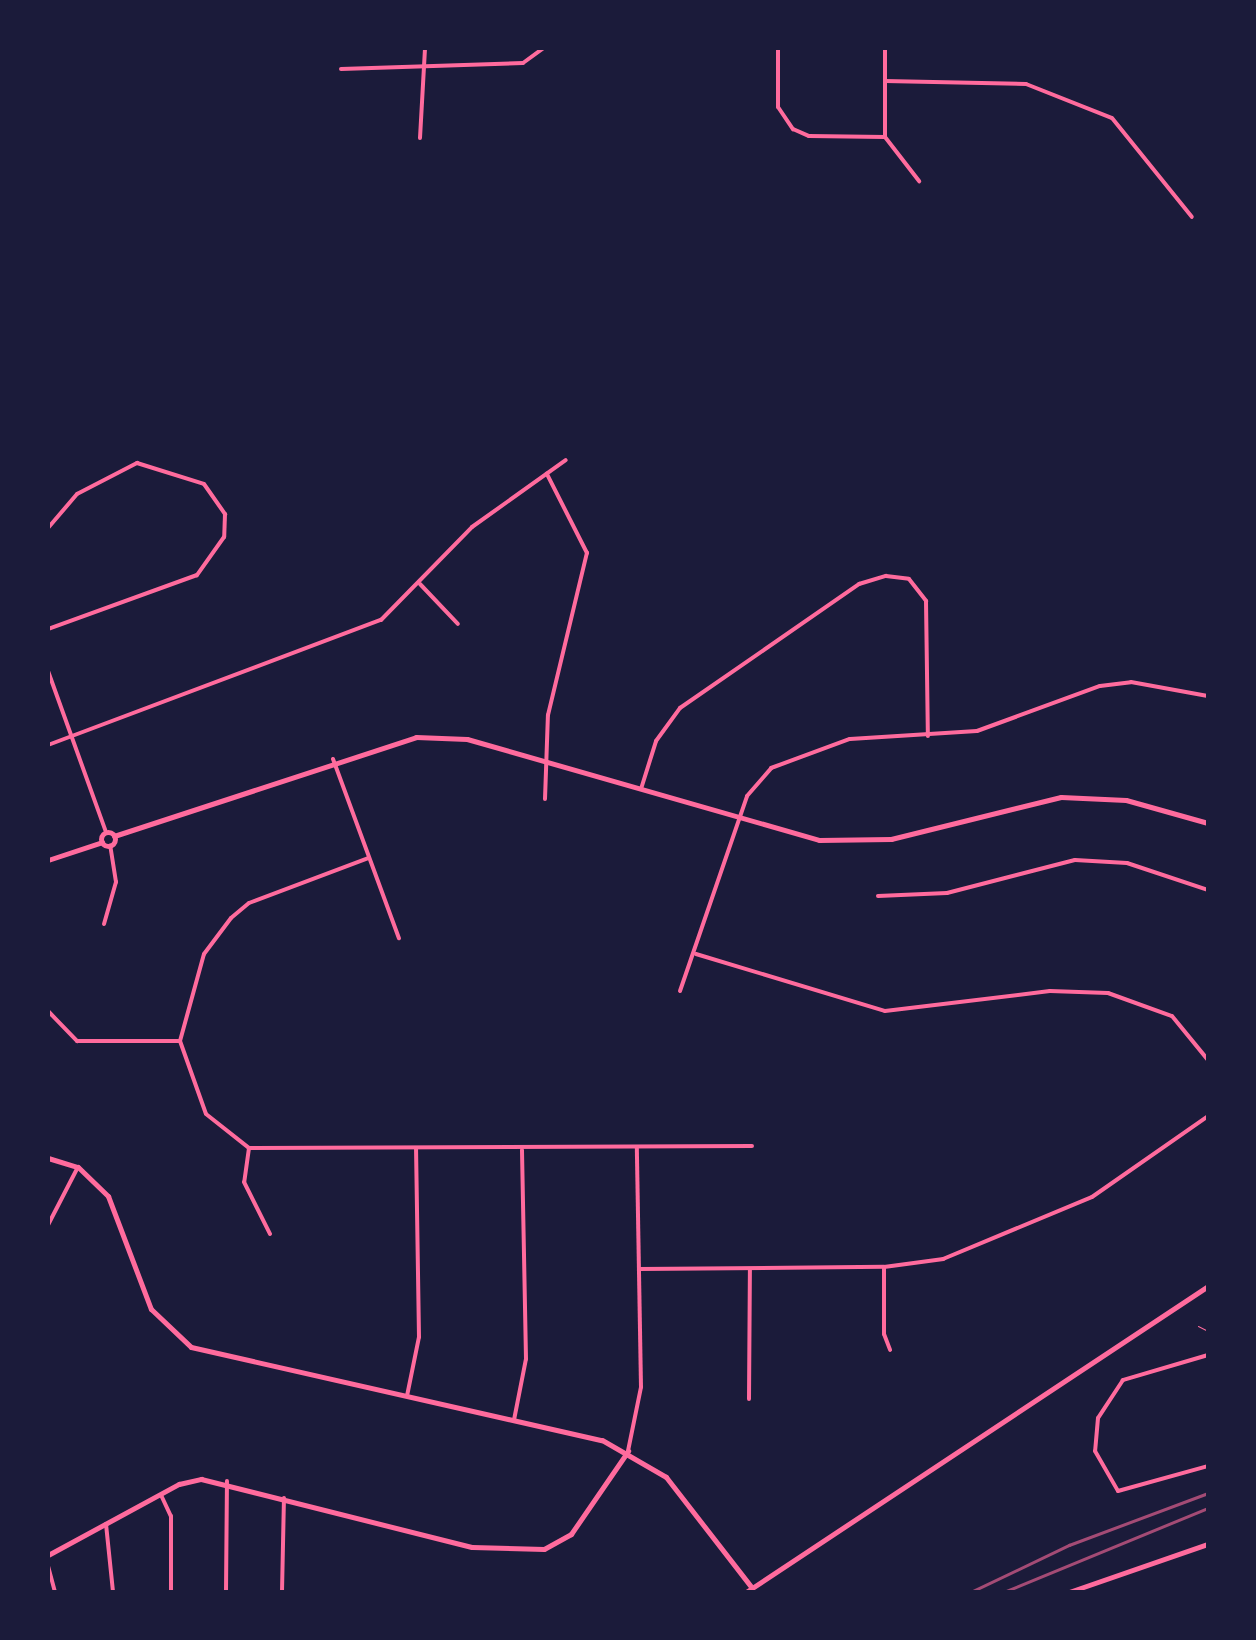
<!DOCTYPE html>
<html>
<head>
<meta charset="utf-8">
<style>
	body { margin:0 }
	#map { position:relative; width:1256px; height:1640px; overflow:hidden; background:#1b1b3a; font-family:Bitter,serif }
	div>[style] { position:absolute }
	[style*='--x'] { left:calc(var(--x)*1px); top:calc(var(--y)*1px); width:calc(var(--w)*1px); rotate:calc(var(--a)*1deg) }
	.path>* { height:1px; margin:-0.5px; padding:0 0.5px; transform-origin:0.5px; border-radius:0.5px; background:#ff6b9d }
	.minor>* { height:4px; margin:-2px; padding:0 2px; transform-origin:2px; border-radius:2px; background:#ff6b9d }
	.tertiary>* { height:5px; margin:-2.5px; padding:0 2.5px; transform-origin:2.5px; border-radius:2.5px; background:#ff6b9d }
	.secondary>* { height:5px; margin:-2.5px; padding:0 2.5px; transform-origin:2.5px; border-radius:2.5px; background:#ff6b9d }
	.secondary>.ring { margin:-2.5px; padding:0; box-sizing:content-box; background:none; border:5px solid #ff6b9d; border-radius:50% }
	.tram>* { height:2.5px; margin:-1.25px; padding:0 1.25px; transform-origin:1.25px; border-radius:1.25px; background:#a44b75 }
	.rail>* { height:2.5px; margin:-1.25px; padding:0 1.25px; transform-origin:1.25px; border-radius:1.25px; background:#a44b75 }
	span { translate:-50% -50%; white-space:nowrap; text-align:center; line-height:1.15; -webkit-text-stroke:10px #1b1b3a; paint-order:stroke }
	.frame { position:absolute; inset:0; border:50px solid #1b1b3a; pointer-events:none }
</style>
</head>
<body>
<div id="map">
	<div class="path">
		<div style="--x:1198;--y:1326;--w:11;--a:27"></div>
	</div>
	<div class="minor">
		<div style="--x:778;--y:48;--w:59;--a:90"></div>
		<div style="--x:778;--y:107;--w:27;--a:56"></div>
		<div style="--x:793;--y:129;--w:17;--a:24"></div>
		<div style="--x:809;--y:136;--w:76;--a:0.8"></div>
		<div style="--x:885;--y:48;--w:89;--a:90"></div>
		<div style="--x:885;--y:137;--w:56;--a:52.3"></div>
		<div style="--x:341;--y:69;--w:182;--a:-1.9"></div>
		<div style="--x:523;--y:63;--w:26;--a:-36"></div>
		<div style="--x:885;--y:81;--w:141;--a:1.2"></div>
		<div style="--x:1026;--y:84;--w:92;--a:21.6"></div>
		<div style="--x:1112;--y:118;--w:127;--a:51.1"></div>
		<div style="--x:420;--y:138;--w:90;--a:-86.8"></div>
		<div style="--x:48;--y:528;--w:45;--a:-49.5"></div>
		<div style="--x:77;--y:494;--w:68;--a:-27.3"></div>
		<div style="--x:137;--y:463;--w:70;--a:17.4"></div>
		<div style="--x:204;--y:484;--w:37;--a:55"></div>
		<div style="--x:225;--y:514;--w:23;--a:92"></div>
		<div style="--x:224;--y:537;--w:47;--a:125.4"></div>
		<div style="--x:197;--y:575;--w:158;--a:160.1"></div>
		<div style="--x:420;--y:584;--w:55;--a:46.5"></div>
		<div style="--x:48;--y:671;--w:171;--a:70.2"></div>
		<div style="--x:48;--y:745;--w:356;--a:-20.6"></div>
		<div style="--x:381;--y:620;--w:130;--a:-45.6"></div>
		<div style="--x:472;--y:527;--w:115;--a:-35.5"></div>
		<div style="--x:333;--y:759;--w:191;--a:69.8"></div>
		<div style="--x:641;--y:789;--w:50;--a:-72.6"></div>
		<div style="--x:656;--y:741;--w:41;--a:-54"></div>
		<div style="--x:680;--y:708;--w:218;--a:-34.7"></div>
		<div style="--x:859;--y:584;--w:28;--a:-17"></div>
		<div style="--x:886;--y:576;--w:23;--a:7"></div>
		<div style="--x:909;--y:579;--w:28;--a:52"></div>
		<div style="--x:926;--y:601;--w:135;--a:89.2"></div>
		<div style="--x:545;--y:799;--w:84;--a:-88"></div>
		<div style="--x:548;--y:715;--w:167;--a:-76.5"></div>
		<div style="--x:587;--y:553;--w:89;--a:-116.9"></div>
		<div style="--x:878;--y:896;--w:69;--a:-2.5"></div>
		<div style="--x:947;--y:893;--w:132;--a:-14.5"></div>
		<div style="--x:1075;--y:860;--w:52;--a:3.3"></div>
		<div style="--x:1127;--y:863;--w:85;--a:18.4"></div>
		<div style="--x:104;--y:924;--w:44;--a:-74.1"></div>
		<div style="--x:116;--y:882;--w:37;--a:-99"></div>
		<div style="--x:696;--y:954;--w:197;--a:16.8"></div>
		<div style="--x:885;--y:1011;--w:166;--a:-6.9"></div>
		<div style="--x:1050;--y:991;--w:58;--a:2"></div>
		<div style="--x:1108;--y:993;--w:68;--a:19.8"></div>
		<div style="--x:1172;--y:1016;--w:57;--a:50.7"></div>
		<div style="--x:680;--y:991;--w:206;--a:-71"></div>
		<div style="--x:747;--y:796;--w:37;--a:-49"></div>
		<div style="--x:771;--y:768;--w:84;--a:-20.2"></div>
		<div style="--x:850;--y:739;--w:127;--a:-3.6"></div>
		<div style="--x:977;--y:731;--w:131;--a:-20.1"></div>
		<div style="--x:1100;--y:686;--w:31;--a:-7"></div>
		<div style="--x:1131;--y:682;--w:78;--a:10.3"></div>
		<div style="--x:48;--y:1011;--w:42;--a:46"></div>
		<div style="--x:77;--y:1041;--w:103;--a:0"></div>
		<div style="--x:180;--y:1041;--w:77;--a:70.4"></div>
		<div style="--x:206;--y:1114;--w:55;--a:38.3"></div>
		<div style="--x:249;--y:1148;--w:503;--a:-0.23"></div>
		<div style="--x:180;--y:1041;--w:90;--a:-74.6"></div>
		<div style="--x:204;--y:954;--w:45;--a:-53.1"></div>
		<div style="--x:231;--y:918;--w:23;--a:-40"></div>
		<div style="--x:249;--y:903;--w:128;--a:-20.6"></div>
		<div style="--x:249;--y:1148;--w:34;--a:98"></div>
		<div style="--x:244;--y:1182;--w:58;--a:63.4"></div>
		<div style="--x:48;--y:1225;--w:65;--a:-62.7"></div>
		<div style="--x:884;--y:1267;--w:67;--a:90"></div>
		<div style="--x:884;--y:1334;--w:17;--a:69"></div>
		<div style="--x:639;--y:1269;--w:245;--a:-0.5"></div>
		<div style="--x:884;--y:1267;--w:60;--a:-7.7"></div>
		<div style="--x:943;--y:1259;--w:161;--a:-22.6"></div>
		<div style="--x:1092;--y:1197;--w:141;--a:-34.9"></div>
		<div style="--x:1208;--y:1355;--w:89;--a:163.6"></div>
		<div style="--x:1123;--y:1380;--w:45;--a:123.3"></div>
		<div style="--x:1098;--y:1418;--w:33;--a:95"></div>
		<div style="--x:1095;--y:1451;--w:46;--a:60.1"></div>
		<div style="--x:1118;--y:1491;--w:93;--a:-15.5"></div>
		<div style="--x:407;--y:1396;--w:60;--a:-78.5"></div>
		<div style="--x:419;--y:1337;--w:188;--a:-90.9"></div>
		<div style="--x:749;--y:1399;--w:129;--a:-89.6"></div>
		<div style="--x:514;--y:1420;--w:62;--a:-78.9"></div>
		<div style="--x:526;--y:1359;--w:209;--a:-91.1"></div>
		<div style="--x:628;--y:1451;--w:65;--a:-78.5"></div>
		<div style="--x:641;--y:1387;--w:239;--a:-91"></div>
		<div style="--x:161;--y:1495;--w:23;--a:65"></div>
		<div style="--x:171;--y:1516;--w:76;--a:90"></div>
		<div style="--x:106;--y:1524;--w:68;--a:84.1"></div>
		<div style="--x:48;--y:1566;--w:27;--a:75"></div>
		<div style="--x:226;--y:1592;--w:111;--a:-89.5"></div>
		<div style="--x:282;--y:1592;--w:94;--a:-88.8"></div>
	</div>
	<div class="tertiary">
		<div style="--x:48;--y:1158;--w:31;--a:17"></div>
		<div style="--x:78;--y:1167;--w:42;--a:44"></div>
		<div style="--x:108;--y:1196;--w:121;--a:69.2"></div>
		<div style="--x:151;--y:1309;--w:55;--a:43.5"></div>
		<div style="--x:191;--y:1347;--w:421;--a:12.8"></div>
		<div style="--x:602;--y:1440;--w:74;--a:30"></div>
		<div style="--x:666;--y:1477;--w:140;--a:52.2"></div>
		<div style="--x:48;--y:1555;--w:149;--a:-28.5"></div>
		<div style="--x:179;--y:1484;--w:23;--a:-13"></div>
		<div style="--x:201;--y:1479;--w:279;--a:14.1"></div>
		<div style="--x:472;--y:1547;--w:72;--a:1.6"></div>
		<div style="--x:544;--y:1549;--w:31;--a:-29"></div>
		<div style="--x:571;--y:1534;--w:101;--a:-55.5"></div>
		<div style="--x:1069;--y:1592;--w:147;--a:-19.1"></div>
	</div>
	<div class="secondary">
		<div class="ring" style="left:101px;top:832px;width:9px;height:9px"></div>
		<div style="--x:114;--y:836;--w:318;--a:-18.1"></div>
		<div style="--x:416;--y:737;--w:51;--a:2.2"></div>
		<div style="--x:467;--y:739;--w:366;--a:16"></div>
		<div style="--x:819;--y:840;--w:72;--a:-0.8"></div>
		<div style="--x:891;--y:839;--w:175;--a:-13.9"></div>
		<div style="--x:1061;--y:797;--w:65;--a:2.6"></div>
		<div style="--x:1126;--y:800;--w:85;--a:15.7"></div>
		<div style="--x:48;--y:860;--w:57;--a:-18.4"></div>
		<div style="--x:746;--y:1592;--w:554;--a:-33.52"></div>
	</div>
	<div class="tram">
		<div style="--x:971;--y:1592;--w:109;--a:-25.6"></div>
		<div style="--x:1069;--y:1545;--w:148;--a:-20.5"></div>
	</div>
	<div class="rail">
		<div style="--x:1004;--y:1592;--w:221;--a:-22.4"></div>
	</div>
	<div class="frame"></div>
</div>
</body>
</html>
